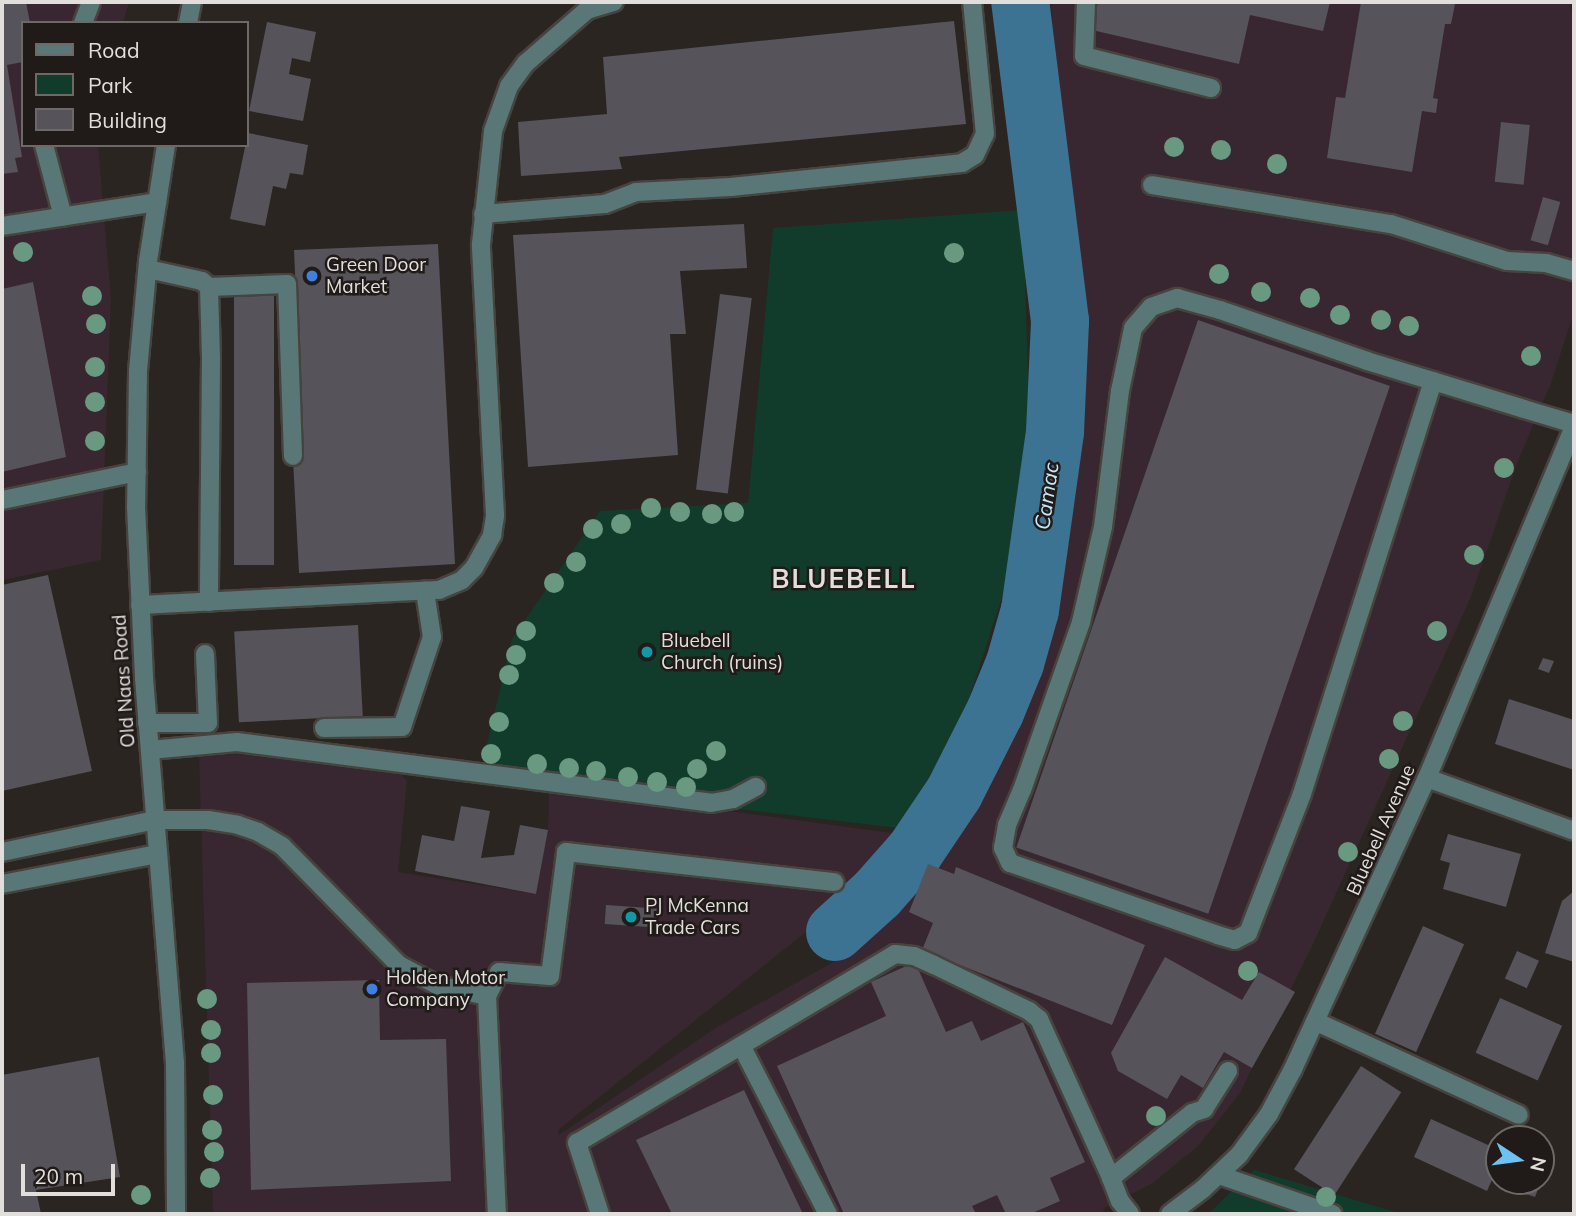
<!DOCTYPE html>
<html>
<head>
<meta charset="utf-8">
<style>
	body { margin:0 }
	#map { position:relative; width:1576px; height:1216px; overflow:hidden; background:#2a2521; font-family:Mulish,sans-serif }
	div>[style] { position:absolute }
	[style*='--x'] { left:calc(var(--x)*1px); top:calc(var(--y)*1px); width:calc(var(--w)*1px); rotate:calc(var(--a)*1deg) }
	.commercial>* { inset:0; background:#382730 }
	.green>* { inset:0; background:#113c2c }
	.river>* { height:58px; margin:-29px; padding:0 29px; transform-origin:29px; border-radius:29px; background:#3d7392 }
	.building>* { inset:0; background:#56545a; transform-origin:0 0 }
	.roads { filter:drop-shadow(2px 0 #47433f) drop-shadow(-2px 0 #47433f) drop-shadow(0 2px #47433f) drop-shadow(0 -2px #47433f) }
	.minor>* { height:18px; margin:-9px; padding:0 9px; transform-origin:9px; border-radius:9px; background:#597776 }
	.trees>* { width:20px; height:20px; margin:-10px; border-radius:50%; background:#699981 }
	.dots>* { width:19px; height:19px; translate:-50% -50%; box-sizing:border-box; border:4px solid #201b18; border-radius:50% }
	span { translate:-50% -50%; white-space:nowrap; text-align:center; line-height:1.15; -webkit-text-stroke:5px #201b18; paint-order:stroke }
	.poi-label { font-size:19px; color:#e1dedc }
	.left { translate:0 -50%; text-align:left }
	.street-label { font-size:19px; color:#e1dedc }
	.water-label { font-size:21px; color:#c6e5f8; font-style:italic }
	.district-label { font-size:26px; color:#e1dedc; font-weight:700; letter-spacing:2px }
	.frame { position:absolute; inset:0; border:4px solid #e1dedc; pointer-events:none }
	.legend { position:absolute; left:21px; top:21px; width:228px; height:126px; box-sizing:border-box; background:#201b18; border:2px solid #6d6966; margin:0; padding:9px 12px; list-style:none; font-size:21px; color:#e1dedc }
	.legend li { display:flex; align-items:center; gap:14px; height:35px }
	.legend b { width:35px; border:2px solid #6d6966 }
	.north { position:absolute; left:1485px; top:1125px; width:70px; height:70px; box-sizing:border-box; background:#201b18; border:2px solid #6d6966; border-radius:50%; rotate:103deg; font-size:19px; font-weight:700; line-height:28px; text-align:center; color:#e1dedc }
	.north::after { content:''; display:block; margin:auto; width:24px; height:32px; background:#6ec2f3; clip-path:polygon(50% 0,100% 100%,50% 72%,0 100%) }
	.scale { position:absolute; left:21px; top:1164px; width:94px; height:32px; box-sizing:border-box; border:4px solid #e1dedc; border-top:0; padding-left:9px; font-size:21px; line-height:24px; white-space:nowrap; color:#e1dedc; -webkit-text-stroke:5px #201b18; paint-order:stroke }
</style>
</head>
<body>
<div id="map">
	<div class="commercial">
		<div style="clip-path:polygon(2px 2px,129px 2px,123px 23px,23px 23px,23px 145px,98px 145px,111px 298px,101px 560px,2px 580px)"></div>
		<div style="clip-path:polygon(1051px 2px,1570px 2px,1574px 25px,1574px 312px,1551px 383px,1518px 461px,1470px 599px,1313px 944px,1240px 1093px,1199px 1145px,1153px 1183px,1104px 1208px,1103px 1214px,213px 1214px,199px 755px,244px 754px,398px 771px,407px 781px,398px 872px,536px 894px,548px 830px,549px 787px,899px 834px,859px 884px,821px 920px,558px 1130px,559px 1135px,717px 1027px,846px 955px,911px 869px,956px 838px,1010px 746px,1039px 658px,1069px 516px,1078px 373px)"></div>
	</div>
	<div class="green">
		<div style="clip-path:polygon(1023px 210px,1030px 445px,1003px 594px,959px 730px,898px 828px,479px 778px,512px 639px,600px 511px,748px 503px,773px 228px)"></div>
		<div style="clip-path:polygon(1254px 1170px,1402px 1214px,1208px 1214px)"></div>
	</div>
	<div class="river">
		<div style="--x:835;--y:932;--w:57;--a:-42.1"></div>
		<div style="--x:877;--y:894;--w:57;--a:-48.5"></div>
		<div style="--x:915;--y:851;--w:70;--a:-56.1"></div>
		<div style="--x:954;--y:793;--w:91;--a:-63.2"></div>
		<div style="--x:995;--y:712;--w:53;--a:-67.8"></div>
		<div style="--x:1015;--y:663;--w:55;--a:-74.2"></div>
		<div style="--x:1030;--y:610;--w:180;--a:-82"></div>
		<div style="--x:1055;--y:432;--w:111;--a:-87.4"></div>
		<div style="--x:1060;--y:321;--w:321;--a:-97.1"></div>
	</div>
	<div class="building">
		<div style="clip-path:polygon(2px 2px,26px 2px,30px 23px,23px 23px,23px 62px,7px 65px,22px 157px,15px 158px,18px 172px,2px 174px)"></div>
		<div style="clip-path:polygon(1098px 2px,1330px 2px,1323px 31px,1250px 15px,1239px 64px,1092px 30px)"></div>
		<div style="clip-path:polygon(1361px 2px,1449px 2px,1455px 4px,1451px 24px,1445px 24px,1433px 98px,1438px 99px,1436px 113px,1422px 111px,1412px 172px,1327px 158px,1336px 97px,1345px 98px)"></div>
		<div style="clip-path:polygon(954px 21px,966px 124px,619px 157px,622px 169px,521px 176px,518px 122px,607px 114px,603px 57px)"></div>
		<div style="clip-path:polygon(267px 22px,316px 32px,310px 62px,292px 58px,289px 74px,311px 79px,303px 121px,249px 111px)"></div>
		<div style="left:1501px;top:122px;width:29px;height:60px;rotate:6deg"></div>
		<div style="clip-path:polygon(248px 133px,308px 145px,303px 175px,290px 173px,286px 189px,273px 186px,265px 226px,230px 219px)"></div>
		<div style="left:1543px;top:197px;width:18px;height:45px;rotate:16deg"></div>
		<div style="clip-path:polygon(744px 224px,747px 268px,680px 271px,686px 334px,670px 334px,678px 455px,528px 467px,513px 235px)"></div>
		<div style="clip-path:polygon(438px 244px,455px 564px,299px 573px,293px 459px,303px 458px,294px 250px)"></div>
		<div style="clip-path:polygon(33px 282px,66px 457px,2px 472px,2px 289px)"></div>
		<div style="left:234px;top:290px;width:40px;height:275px"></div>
		<div style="left:720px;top:294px;width:32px;height:197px;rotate:7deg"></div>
		<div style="left:1198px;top:320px;width:203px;height:558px;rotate:19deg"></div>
		<div style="clip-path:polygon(48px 575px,92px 771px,2px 791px,2px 585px)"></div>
		<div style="left:358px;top:625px;width:91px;height:124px;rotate:87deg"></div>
		<div style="clip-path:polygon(1543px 658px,1554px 661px,1549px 673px,1538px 669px)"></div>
		<div style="clip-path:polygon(1509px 699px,1574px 720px,1574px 770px,1495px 744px)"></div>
		<div style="clip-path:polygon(461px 806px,490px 811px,481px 858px,514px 855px,520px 825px,548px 830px,536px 894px,415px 871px,422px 835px,454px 841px)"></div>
		<div style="clip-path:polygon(1448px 834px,1521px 854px,1506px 907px,1443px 889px,1450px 863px,1440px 860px)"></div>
		<div style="clip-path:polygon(928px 864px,954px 874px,956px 867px,1145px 945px,1112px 1025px,922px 950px,933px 923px,909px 912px)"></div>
		<div style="clip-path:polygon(1574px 891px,1574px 962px,1545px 953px,1562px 901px)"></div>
		<div style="left:606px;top:905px;width:51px;height:19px;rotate:4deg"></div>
		<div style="left:1423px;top:926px;width:45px;height:118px;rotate:24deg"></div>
		<div style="left:1517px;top:951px;width:24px;height:30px;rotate:24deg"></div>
		<div style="clip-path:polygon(1165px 957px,1242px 1000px,1259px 972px,1295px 992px,1252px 1068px,1224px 1052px,1203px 1088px,1181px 1075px,1167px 1099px,1118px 1071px,1111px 1053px)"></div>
		<div style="clip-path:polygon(915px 962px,946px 1032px,972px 1021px,981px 1041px,1023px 1022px,1085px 1162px,1050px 1178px,1060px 1201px,1030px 1214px,1006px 1214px,997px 1195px,972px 1206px,976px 1214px,844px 1214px,777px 1066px,886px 1016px,871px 982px)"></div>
		<div style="clip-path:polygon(379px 980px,380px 1040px,446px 1039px,451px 1181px,251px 1190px,247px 983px)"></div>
		<div style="left:1500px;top:998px;width:68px;height:60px;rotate:24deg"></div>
		<div style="clip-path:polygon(99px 1057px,120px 1177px,36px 1190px,41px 1214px,2px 1214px,2px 1075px)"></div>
		<div style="left:1361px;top:1066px;width:48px;height:123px;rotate:33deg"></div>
		<div style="clip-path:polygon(744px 1090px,803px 1214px,672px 1214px,636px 1140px)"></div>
		<div style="clip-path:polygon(1431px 1119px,1499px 1150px,1499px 1164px,1487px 1191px,1414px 1157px)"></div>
		<div style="clip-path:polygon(1511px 1181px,1541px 1181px,1535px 1197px,1508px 1188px)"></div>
	</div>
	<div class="roads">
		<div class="minor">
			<div style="--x:1086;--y:2;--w:54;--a:92.1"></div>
			<div style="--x:1084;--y:56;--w:131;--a:14.1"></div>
			<div style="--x:83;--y:23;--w:22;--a:-69"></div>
			<div style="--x:188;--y:23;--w:21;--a:-79"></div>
			<div style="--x:44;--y:145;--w:74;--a:75.2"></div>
			<div style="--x:166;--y:145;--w:117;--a:98.8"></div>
			<div style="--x:148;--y:261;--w:110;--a:95.2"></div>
			<div style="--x:138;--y:371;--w:136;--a:90.8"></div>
			<div style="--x:136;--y:507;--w:171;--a:87.3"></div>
			<div style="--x:144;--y:678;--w:385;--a:85.4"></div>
			<div style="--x:175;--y:1062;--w:152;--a:89.6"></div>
			<div style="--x:1152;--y:185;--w:242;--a:9.3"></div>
			<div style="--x:1391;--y:224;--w:122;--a:17.7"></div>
			<div style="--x:1507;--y:261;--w:39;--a:3"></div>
			<div style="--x:1546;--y:263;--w:29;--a:16"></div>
			<div style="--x:483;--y:214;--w:122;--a:-4.7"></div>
			<div style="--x:605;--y:204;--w:33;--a:-21"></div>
			<div style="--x:636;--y:192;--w:95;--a:-3"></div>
			<div style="--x:731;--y:187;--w:232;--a:-5.9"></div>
			<div style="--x:962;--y:163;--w:15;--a:-32"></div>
			<div style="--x:975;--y:155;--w:23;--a:-65"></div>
			<div style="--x:985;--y:134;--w:133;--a:-95.6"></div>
			<div style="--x:2;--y:226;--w:157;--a:-8.8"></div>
			<div style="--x:148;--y:269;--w:55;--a:12.5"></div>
			<div style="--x:202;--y:281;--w:9;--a:41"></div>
			<div style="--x:209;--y:287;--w:71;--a:88.4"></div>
			<div style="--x:211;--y:358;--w:244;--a:90.5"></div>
			<div style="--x:209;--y:287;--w:78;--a:-2.2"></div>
			<div style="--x:287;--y:284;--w:172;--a:88"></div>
			<div style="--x:1433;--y:381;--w:433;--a:107.6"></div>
			<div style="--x:1302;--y:794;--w:149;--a:111.2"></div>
			<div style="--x:1248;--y:933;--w:15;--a:152"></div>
			<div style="--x:1235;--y:940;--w:18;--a:-164"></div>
			<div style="--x:1218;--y:935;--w:220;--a:-160.9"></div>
			<div style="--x:1010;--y:863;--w:17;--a:-115"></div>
			<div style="--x:1003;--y:848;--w:23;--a:-80"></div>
			<div style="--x:1007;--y:825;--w:38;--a:-67"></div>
			<div style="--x:1022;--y:790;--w:178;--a:-70.6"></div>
			<div style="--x:1081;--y:622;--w:98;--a:-77"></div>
			<div style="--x:1103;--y:527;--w:137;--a:-82.9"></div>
			<div style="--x:1120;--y:391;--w:64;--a:-78.3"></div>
			<div style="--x:1133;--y:328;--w:28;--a:-49"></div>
			<div style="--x:1151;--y:307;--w:28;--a:-19"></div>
			<div style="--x:1177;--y:298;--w:45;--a:15.6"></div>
			<div style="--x:1220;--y:310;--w:156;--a:19.1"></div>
			<div style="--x:1367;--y:361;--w:69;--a:16.9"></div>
			<div style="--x:1433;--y:381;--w:95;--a:17.1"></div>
			<div style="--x:1524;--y:409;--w:52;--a:16.7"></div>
			<div style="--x:2;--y:500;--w:138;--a:-11.7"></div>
			<div style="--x:140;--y:605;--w:299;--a:-2.9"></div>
			<div style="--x:439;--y:590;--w:25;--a:-23"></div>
			<div style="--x:462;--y:580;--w:17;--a:-45"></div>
			<div style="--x:474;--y:568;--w:38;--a:-61"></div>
			<div style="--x:492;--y:535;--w:20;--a:-81"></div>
			<div style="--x:495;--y:515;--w:271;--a:-93"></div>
			<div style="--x:481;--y:244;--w:114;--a:-83.9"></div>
			<div style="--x:493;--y:131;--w:48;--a:-70.4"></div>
			<div style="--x:509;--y:86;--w:29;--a:-54"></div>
			<div style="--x:526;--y:63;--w:81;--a:-41"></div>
			<div style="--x:587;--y:10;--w:28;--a:-17"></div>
			<div style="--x:147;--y:723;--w:61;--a:0"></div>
			<div style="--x:208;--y:723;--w:69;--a:-92.5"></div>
			<div style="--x:324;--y:728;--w:78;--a:-0.7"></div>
			<div style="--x:402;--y:727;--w:95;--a:-71.6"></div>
			<div style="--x:432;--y:637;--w:47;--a:-98.7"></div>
			<div style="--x:150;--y:750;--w:87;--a:-5.3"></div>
			<div style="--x:237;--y:742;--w:478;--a:7.3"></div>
			<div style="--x:711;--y:803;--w:22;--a:-10"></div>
			<div style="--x:733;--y:799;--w:26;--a:-28"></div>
			<div style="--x:1427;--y:778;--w:156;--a:19.8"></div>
			<div style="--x:2;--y:852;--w:156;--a:-11.8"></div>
			<div style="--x:155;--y:820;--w:53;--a:0"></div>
			<div style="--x:208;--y:820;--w:30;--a:9"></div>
			<div style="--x:238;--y:825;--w:21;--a:19"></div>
			<div style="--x:258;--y:832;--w:28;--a:30"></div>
			<div style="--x:282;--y:846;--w:167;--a:45.5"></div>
			<div style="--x:399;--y:965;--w:43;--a:27.8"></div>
			<div style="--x:437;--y:985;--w:51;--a:12.4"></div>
			<div style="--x:487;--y:996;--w:27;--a:-63"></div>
			<div style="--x:499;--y:972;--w:51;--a:4.5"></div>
			<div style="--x:550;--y:976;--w:125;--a:-82.6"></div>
			<div style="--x:566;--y:852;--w:270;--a:6.4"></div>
			<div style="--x:2;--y:884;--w:159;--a:-10.9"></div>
			<div style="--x:487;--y:996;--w:218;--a:87.4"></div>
			<div style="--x:1317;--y:1022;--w:222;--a:24.7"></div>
			<div style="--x:742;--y:1047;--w:188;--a:62.8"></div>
			<div style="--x:1219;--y:1175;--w:120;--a:19"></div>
			<div style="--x:1111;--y:1178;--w:25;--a:69"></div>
			<div style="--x:1120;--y:1201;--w:16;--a:52"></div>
			<div style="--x:600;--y:1214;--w:75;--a:-107.9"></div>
			<div style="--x:577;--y:1143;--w:370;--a:-30.7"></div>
			<div style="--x:895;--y:954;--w:19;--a:6"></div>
			<div style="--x:914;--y:956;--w:22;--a:24"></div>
			<div style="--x:934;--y:965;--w:106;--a:25.8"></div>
			<div style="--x:1029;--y:1011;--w:13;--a:39"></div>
			<div style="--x:1039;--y:1019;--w:175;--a:65.6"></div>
			<div style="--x:1111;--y:1178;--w:104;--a:-38.7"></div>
			<div style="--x:1192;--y:1113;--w:13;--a:-18"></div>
			<div style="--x:1204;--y:1109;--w:45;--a:-57.7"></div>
			<div style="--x:1170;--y:1214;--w:41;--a:-37.1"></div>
			<div style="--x:1203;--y:1189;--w:50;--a:-43.4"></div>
			<div style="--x:1239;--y:1155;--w:51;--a:-53.8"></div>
			<div style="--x:1269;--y:1114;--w:51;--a:-61.9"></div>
			<div style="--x:1293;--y:1069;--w:320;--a:-65.3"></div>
			<div style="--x:1427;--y:778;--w:381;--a:-67.3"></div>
		</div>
	</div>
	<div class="trees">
		<div style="left:1174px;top:147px"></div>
		<div style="left:1221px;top:150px"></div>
		<div style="left:1277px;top:164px"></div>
		<div style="left:23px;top:252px"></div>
		<div style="left:954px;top:253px"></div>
		<div style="left:1219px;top:274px"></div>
		<div style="left:1261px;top:292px"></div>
		<div style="left:92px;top:296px"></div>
		<div style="left:1310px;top:298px"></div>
		<div style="left:1340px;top:315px"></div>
		<div style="left:1381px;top:320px"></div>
		<div style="left:96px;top:324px"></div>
		<div style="left:1409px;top:326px"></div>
		<div style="left:1531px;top:356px"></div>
		<div style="left:95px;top:367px"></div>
		<div style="left:95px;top:402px"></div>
		<div style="left:95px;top:441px"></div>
		<div style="left:1504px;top:468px"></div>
		<div style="left:651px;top:508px"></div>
		<div style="left:680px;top:512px"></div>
		<div style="left:734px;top:512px"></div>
		<div style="left:712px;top:514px"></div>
		<div style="left:621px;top:524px"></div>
		<div style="left:593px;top:529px"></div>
		<div style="left:1474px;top:555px"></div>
		<div style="left:576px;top:562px"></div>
		<div style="left:554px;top:583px"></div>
		<div style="left:526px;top:631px"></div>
		<div style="left:1437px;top:631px"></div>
		<div style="left:516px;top:655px"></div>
		<div style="left:509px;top:675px"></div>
		<div style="left:1403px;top:721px"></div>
		<div style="left:499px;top:722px"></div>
		<div style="left:716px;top:751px"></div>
		<div style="left:491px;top:754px"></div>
		<div style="left:1389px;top:759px"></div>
		<div style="left:537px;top:764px"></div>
		<div style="left:569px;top:768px"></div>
		<div style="left:697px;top:769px"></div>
		<div style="left:596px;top:771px"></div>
		<div style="left:628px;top:777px"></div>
		<div style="left:657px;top:782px"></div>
		<div style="left:686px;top:787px"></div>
		<div style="left:1348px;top:852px"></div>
		<div style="left:1248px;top:971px"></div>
		<div style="left:207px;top:999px"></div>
		<div style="left:211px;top:1030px"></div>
		<div style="left:211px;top:1053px"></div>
		<div style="left:213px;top:1095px"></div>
		<div style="left:1156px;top:1116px"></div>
		<div style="left:212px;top:1130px"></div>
		<div style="left:214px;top:1152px"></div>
		<div style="left:210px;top:1178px"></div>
		<div style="left:141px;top:1195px"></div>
		<div style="left:1326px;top:1197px"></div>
	</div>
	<div class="dots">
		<div style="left:312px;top:276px;background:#3f7fe0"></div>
		<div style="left:647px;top:652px;background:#0f9aa8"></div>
		<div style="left:631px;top:917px;background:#0f9aa8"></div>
		<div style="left:372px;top:989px;background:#3f7fe0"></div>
	</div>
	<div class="poi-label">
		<span class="left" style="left:326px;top:276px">Green Door<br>Market</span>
		<span class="left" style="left:661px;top:652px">Bluebell<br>Church (ruins)</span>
		<span class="left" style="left:645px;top:917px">PJ McKenna<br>Trade Cars</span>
		<span class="left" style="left:386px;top:989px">Holden Motor<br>Company</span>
	</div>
	<div class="street-label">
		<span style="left:124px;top:681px;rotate:-94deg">Old Naas Road</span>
		<span style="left:1381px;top:830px;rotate:-66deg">Bluebell Avenue</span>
	</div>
	<div class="water-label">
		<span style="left:1046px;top:496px;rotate:-82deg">Camac</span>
	</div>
	<div class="district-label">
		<span style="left:844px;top:579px">BLUEBELL</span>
	</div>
	<div class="frame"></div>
	<ul class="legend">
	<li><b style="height:9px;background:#597776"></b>Road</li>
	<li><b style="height:19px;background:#113c2c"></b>Park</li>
	<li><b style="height:19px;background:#56545a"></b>Building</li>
	</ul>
	<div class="north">N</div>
	<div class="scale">20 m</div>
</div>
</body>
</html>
